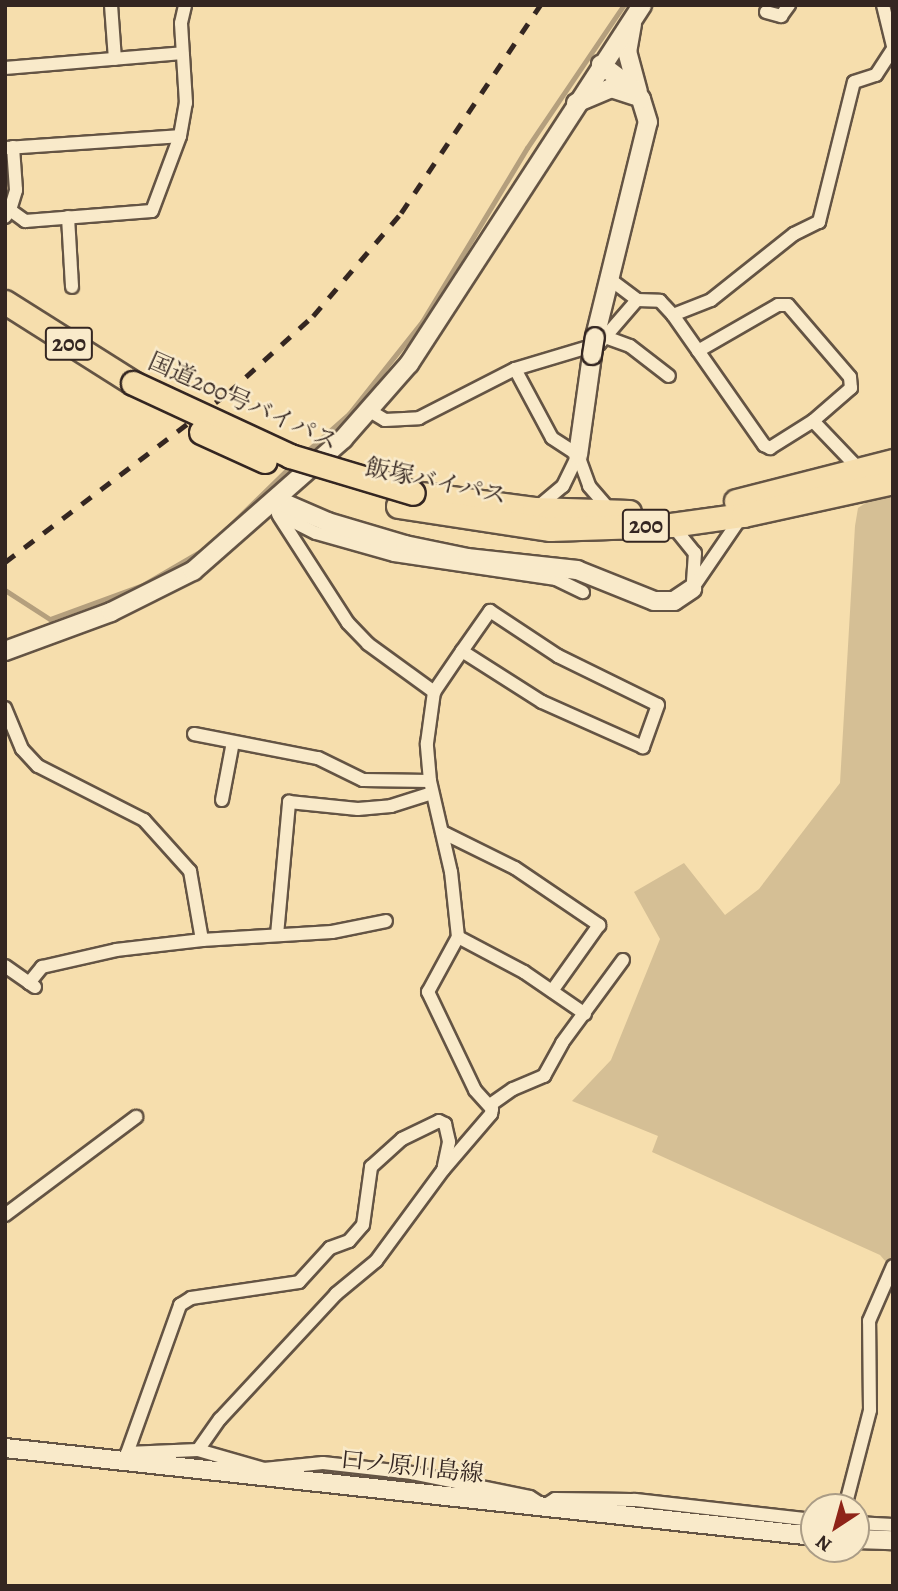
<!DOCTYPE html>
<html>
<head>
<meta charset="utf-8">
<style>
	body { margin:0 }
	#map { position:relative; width:898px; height:1591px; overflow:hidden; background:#f6dead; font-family:Alegreya,"Noto Serif JP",serif }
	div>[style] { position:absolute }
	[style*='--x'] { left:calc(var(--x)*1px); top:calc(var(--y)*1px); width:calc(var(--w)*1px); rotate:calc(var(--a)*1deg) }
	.green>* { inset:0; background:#d5bf95 }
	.stream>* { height:4.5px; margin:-2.25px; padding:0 2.25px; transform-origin:2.25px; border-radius:2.25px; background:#b49f7d }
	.roads { filter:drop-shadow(2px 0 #645444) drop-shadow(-2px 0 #645444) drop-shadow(0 2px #645444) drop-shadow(0 -2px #645444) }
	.street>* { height:12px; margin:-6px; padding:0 6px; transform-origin:6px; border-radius:6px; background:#f9eaca }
	.secondary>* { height:18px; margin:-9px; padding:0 9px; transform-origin:9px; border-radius:9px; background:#f9eaca }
	.highway>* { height:23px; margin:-11.5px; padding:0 11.5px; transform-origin:11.5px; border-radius:11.5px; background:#f6dead }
	.rail>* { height:4.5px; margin-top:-2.25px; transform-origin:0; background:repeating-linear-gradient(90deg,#342621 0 12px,transparent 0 24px) }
	.bridges { filter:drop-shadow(2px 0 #342621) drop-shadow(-2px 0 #342621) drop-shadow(0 2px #342621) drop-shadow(0 -2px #342621) }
	.secondary-bridge>* { height:18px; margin:-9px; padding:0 9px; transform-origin:9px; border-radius:9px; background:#f9eaca }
	.highway-bridge>* { height:23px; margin:-11.5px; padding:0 11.5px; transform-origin:11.5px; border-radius:11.5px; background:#f6dead }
	span { translate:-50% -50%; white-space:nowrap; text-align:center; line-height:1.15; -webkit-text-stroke:5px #f9eaca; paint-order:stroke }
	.shield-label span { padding:2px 5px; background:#f9eaca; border:2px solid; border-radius:5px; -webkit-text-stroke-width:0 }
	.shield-label { font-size:23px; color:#342621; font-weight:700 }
	.street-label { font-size:24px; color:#342621 }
	.frame { position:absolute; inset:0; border:7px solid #342621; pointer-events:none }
	.north { position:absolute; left:800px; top:1493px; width:70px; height:70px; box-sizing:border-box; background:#f9eaca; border:2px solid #aa9c86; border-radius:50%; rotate:216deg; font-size:19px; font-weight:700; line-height:28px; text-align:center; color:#342621 }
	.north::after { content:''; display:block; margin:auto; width:24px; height:32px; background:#8f2418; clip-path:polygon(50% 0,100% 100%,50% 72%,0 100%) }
</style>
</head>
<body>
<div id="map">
	<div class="green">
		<div style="clip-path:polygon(873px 498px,893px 498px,893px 1270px,880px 1255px,652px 1152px,658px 1136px,572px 1101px,611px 1060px,660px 939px,634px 892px,684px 863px,725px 915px,759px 889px,840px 783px,855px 526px,858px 508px)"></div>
	</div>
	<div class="stream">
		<div style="--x:305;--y:453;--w:59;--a:-41.6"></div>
		<div style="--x:349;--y:414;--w:117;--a:-51.6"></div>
		<div style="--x:422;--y:322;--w:203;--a:-58.9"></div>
		<div style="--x:527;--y:148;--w:173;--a:-55.9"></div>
		<div style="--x:5;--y:590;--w:54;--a:32.8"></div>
		<div style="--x:50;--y:619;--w:99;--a:-20.1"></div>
		<div style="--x:143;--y:585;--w:75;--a:-30.3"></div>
		<div style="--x:208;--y:547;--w:116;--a:-44.3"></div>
	</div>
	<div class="roads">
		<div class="street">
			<div style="--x:111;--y:5;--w:54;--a:85.8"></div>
			<div style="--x:883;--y:5;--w:42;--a:76.3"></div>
			<div style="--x:766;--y:12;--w:16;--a:15"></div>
			<div style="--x:781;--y:16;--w:14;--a:-54"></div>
			<div style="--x:5;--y:68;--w:178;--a:-4.8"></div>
			<div style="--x:5;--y:148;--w:175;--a:-3.9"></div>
			<div style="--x:10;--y:210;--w:21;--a:-73"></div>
			<div style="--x:16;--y:190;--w:43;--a:-94"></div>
			<div style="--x:5;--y:217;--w:9;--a:-54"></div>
			<div style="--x:10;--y:210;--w:19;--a:36"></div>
			<div style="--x:25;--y:221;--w:127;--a:-4.5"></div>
			<div style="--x:152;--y:211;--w:80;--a:-69.5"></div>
			<div style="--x:180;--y:136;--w:34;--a:-80"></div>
			<div style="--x:186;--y:103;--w:80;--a:-93.6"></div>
			<div style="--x:181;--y:23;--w:18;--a:-77"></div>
			<div style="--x:68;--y:217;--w:70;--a:86.7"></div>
			<div style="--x:607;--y:277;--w:38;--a:37"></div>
			<div style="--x:637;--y:300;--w:23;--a:2"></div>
			<div style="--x:660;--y:301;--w:19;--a:47"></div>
			<div style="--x:673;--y:315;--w:159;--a:55"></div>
			<div style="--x:764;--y:445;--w:7;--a:27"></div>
			<div style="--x:770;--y:448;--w:51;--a:-32.1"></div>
			<div style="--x:673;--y:315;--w:41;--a:-21.5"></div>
			<div style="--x:711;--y:300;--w:106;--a:-38.5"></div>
			<div style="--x:794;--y:234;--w:28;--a:-26"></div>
			<div style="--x:819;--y:222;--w:144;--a:-76"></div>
			<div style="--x:854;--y:82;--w:23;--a:-18"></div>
			<div style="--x:876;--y:75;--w:31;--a:-57"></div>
			<div style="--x:608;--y:338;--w:23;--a:20"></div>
			<div style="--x:630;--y:346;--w:49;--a:37.6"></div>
			<div style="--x:698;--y:351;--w:92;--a:-29.9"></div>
			<div style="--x:778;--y:305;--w:10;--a:0"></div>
			<div style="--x:788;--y:305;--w:95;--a:49.3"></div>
			<div style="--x:850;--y:377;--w:11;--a:85"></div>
			<div style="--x:851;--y:388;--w:50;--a:139"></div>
			<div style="--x:813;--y:421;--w:69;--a:46.2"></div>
			<div style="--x:515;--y:369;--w:78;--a:61.8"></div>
			<div style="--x:552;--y:438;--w:31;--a:33"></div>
			<div style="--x:578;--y:455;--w:33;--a:70"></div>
			<div style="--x:589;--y:486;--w:32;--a:49"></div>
			<div style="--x:370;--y:411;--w:17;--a:31"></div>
			<div style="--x:385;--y:420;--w:34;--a:-3"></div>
			<div style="--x:419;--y:418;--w:108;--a:-27"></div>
			<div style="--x:515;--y:369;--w:88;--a:-16.6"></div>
			<div style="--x:599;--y:344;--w:58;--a:-49.2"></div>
			<div style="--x:539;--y:506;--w:31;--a:-40"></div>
			<div style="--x:563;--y:486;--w:34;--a:-64"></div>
			<div style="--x:278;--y:514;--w:42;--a:26.6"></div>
			<div style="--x:316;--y:533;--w:81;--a:15.8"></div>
			<div style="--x:394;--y:555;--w:164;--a:8.4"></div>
			<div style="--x:556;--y:579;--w:30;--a:26"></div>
			<div style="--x:279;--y:516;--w:127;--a:57.2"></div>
			<div style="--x:348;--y:623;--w:29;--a:46"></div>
			<div style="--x:368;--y:644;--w:82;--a:36"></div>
			<div style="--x:672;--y:525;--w:36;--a:51"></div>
			<div style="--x:695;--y:553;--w:29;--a:94"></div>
			<div style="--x:692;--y:589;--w:88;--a:-55.6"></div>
			<div style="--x:5;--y:708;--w:44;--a:67.5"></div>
			<div style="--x:22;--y:749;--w:23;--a:47"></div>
			<div style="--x:38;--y:766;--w:119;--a:27"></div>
			<div style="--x:144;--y:820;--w:69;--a:48"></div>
			<div style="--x:190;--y:871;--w:70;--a:80.1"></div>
			<div style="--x:202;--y:940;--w:130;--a:-3.5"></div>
			<div style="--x:332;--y:932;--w:55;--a:-11.5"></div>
			<div style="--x:194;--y:734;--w:126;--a:11"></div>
			<div style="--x:318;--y:758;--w:50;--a:26.1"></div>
			<div style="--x:363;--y:780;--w:67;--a:0.9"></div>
			<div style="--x:222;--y:800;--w:59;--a:-79.3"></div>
			<div style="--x:442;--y:832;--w:81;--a:26.3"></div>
			<div style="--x:515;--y:868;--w:102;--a:34.2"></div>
			<div style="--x:599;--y:925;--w:81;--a:125.5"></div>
			<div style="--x:277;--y:935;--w:134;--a:-84.8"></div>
			<div style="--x:289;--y:802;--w:69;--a:5.8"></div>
			<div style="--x:358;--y:809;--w:33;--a:-5"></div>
			<div style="--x:391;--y:806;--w:43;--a:-17.6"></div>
			<div style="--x:458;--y:937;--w:75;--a:27.9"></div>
			<div style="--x:524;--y:972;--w:74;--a:34.5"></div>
			<div style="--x:5;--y:966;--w:29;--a:35"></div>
			<div style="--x:35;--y:987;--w:7;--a:-146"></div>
			<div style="--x:29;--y:983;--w:21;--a:-51"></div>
			<div style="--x:42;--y:967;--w:76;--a:-12.9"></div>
			<div style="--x:116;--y:950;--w:87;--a:-6.6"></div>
			<div style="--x:490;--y:1105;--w:28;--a:-35"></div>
			<div style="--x:513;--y:1089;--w:34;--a:-23"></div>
			<div style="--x:544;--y:1076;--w:38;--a:-61"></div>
			<div style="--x:562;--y:1043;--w:103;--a:-53.7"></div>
			<div style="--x:5;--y:1215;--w:164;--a:-36.8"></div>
			<div style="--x:198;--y:1450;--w:69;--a:16.1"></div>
			<div style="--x:264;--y:1469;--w:59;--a:-5.8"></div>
			<div style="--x:323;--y:1463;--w:90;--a:6.4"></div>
			<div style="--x:412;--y:1473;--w:120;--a:11.5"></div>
			<div style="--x:530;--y:1497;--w:17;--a:33"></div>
			<div style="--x:544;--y:1506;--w:13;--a:-32"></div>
			<div style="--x:555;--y:1499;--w:80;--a:0.7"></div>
			<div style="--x:635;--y:1500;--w:180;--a:6.4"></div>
			<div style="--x:127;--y:1453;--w:71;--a:-2.4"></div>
			<div style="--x:198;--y:1450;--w:38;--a:-55"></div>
			<div style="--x:220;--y:1419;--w:171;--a:-47.1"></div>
			<div style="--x:336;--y:1294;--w:52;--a:-39.5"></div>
			<div style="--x:376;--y:1261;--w:113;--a:-53.6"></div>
			<div style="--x:443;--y:1170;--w:74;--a:-49.4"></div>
			<div style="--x:491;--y:1114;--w:5;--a:-79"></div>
			<div style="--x:492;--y:1109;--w:25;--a:-132"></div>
			<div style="--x:475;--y:1090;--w:109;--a:-115.6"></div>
			<div style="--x:428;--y:992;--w:63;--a:-61.4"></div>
			<div style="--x:458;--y:937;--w:65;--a:-96.1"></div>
			<div style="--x:451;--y:872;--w:93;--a:-103"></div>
			<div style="--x:430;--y:781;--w:38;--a:-95"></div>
			<div style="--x:427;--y:743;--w:51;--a:-82.2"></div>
			<div style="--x:434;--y:692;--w:50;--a:-55.7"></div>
			<div style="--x:462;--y:651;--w:49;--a:-55"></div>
			<div style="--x:490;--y:611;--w:82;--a:33.5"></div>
			<div style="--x:558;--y:656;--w:111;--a:26.1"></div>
			<div style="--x:658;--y:705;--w:45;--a:109.7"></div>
			<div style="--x:643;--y:747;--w:111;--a:-156"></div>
			<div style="--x:542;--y:702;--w:95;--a:-147.5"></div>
			<div style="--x:125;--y:1459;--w:164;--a:-70.3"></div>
			<div style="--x:180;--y:1305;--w:13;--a:-32"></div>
			<div style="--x:191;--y:1298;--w:109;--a:-8.4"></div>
			<div style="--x:299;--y:1282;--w:46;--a:-47.6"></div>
			<div style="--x:330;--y:1248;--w:20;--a:-20"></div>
			<div style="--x:349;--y:1241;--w:21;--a:-49"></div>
			<div style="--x:363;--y:1225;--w:59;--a:-82.1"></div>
			<div style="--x:371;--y:1167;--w:42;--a:-42.1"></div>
			<div style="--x:402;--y:1139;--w:41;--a:-25.9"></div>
			<div style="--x:439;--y:1121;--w:7;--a:27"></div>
			<div style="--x:445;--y:1124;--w:18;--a:77"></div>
			<div style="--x:449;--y:1142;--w:25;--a:102"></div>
			<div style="--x:845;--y:1507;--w:100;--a:-75.5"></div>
			<div style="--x:870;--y:1410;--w:89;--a:-90.6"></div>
			<div style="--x:869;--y:1321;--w:60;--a:-66.4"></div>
			<div style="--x:856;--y:1523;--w:37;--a:3"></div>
		</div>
		<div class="secondary">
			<div style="--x:632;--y:24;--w:27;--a:100"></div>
			<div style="--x:627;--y:51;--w:42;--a:75"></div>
			<div style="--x:576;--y:103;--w:38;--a:-23"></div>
			<div style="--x:611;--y:88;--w:25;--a:18"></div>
			<div style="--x:595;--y:337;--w:221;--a:-76.2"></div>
			<div style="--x:648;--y:122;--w:24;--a:-107"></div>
			<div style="--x:641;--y:99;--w:14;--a:-129"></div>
			<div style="--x:632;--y:88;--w:39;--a:-143"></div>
			<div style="--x:578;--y:455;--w:101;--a:-82"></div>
			<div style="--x:277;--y:500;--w:56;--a:23.3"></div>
			<div style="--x:328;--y:522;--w:80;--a:16.6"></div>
			<div style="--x:405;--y:545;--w:63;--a:11.8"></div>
			<div style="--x:467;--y:558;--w:111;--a:6.2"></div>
			<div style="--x:577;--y:570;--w:83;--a:21.9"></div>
			<div style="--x:654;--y:601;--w:20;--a:0"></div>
			<div style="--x:674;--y:601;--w:22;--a:-34"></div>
			<div style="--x:5;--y:651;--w:113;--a:-20.2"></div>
			<div style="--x:111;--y:612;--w:92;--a:-26.6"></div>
			<div style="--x:193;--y:571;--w:200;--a:-41.3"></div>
			<div style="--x:343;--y:439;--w:100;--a:-48.7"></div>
			<div style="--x:409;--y:364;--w:428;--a:-57"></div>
			<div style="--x:5;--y:1448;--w:814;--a:6.21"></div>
			<div style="--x:856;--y:1539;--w:37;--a:2"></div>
		</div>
		<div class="highway">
			<div style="--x:5;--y:302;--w:151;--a:32.3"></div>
			<div style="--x:413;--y:493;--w:122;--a:7.5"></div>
			<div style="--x:534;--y:509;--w:95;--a:1.8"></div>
			<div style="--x:736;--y:501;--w:162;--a:-14.3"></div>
			<div style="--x:398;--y:506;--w:154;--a:8.6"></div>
			<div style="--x:550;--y:529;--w:121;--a:-1.9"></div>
			<div style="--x:671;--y:525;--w:73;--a:-7.9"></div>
			<div style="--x:743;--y:515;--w:154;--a:-12.4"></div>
		</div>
	</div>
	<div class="rail">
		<div style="--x:5;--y:562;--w:280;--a:-37.2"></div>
		<div style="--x:228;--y:393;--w:115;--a:-42.2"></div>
		<div style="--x:313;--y:316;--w:135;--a:-49.5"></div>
		<div style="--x:401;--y:213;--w:250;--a:-56.2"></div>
	</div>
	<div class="bridges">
		<div class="secondary-bridge">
			<div style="--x:592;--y:355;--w:18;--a:-81"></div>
		</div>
		<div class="highway-bridge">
			<div style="--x:133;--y:383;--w:173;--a:24.9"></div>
			<div style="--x:290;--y:456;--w:128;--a:16.7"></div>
			<div style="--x:201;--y:432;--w:70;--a:24.4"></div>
		</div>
	</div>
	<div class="shield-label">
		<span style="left:69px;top:344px">200</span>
		<span style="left:646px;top:526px">200</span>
	</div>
	<div class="street-label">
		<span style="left:243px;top:402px;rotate:24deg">国道200号バイパス</span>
		<span style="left:436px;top:482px;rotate:12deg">飯塚バイパス</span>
		<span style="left:412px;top:1467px;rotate:6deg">口ノ原川島線</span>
	</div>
	<div class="frame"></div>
	<div class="north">N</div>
</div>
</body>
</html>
